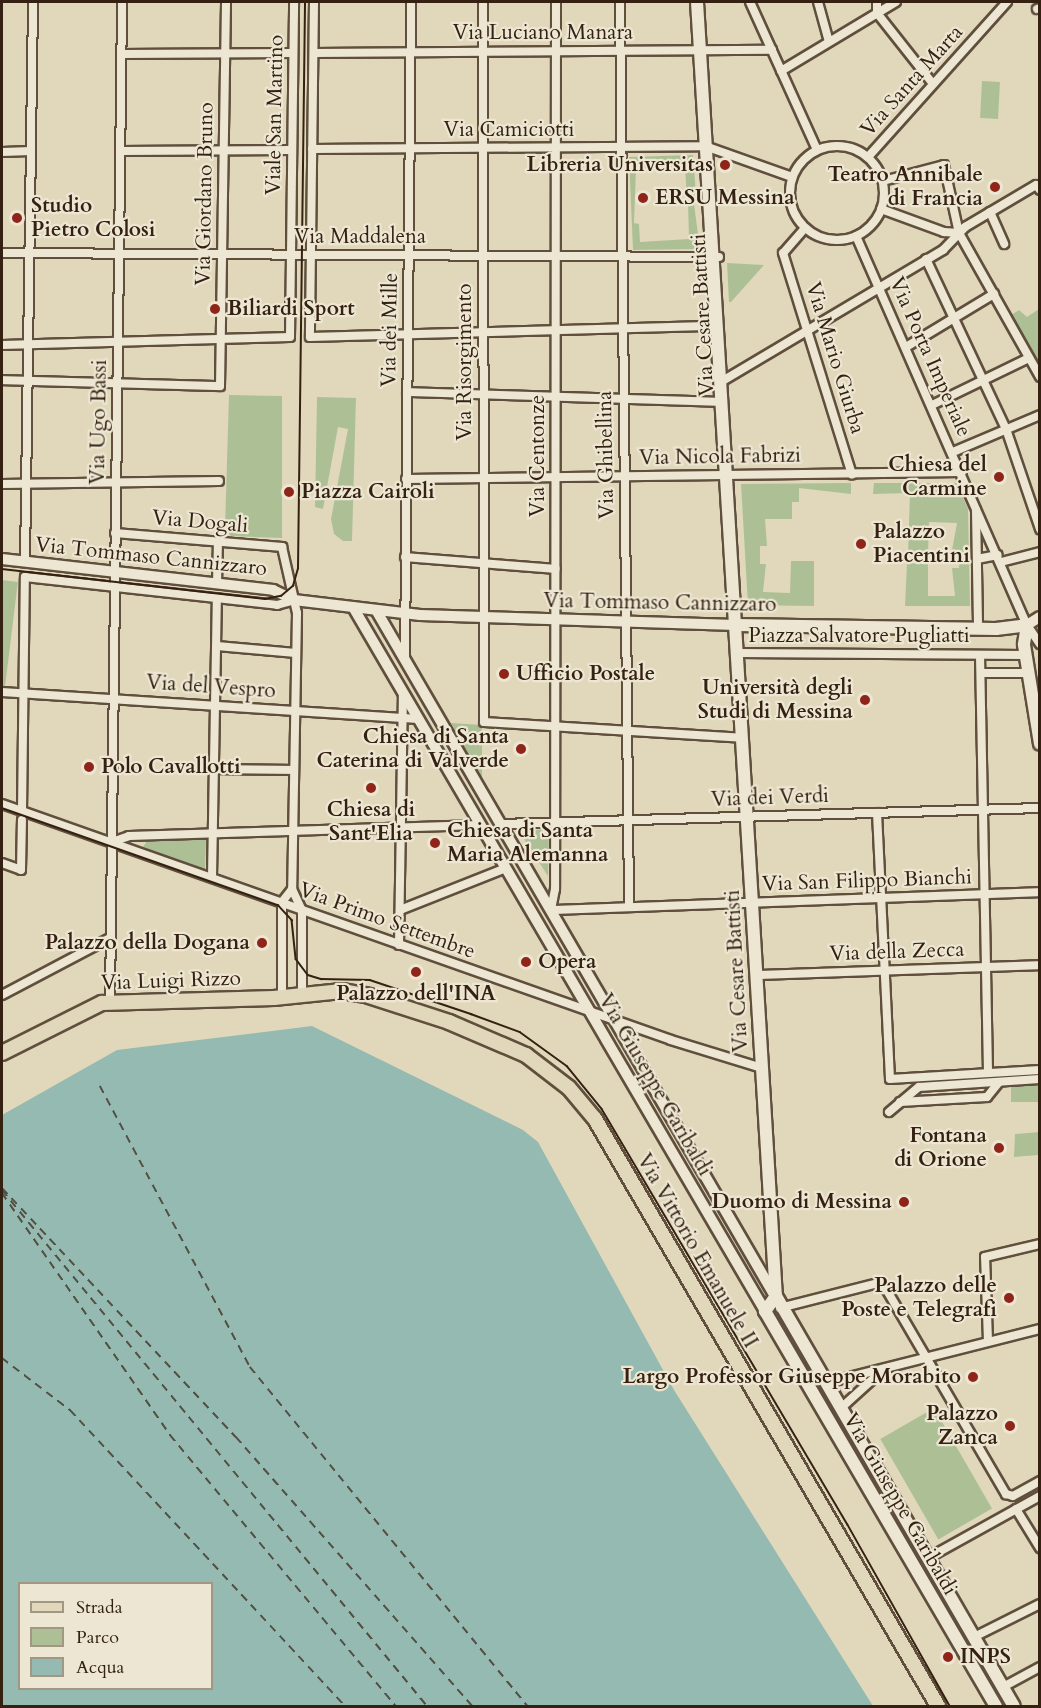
<!DOCTYPE html>
<html>
<head>
<meta charset="utf-8">
<style>
	body { margin:0 }
	#map { position:relative; width:1041px; height:1708px; overflow:hidden; background:#e1d8bc; font-family:Cardo,serif }
	div>[style] { position:absolute }
	[style*='--x'] { left:calc(var(--x)*1px); top:calc(var(--y)*1px); width:calc(var(--w)*1px); rotate:calc(var(--a)*1deg) }
	.green>* { inset:0; background:#adc095; transform-origin:0 0 }
	.water>* { inset:0; background:#94bab1 }
	.ferry>* { height:1.5px; margin-top:-0.75px; transform-origin:0; background:repeating-linear-gradient(90deg,#514f41 0 8px,transparent 0 14px) }
	.roads { filter:drop-shadow(2px 0 #5f4f3c) drop-shadow(-2px 0 #5f4f3c) drop-shadow(0 2px #5f4f3c) drop-shadow(0 -2px #5f4f3c) }
	.minor>* { height:8px; margin:-4px; padding:0 4px; transform-origin:4px; border-radius:4px; background:#ece6d3 }
	.minor>.ring { margin:-4px; padding:0; box-sizing:content-box; background:none; border:8px solid #ece6d3; border-radius:50% }
	.tertiary>* { height:10px; margin:-5px; padding:0 5px; transform-origin:5px; border-radius:5px; background:#ece6d3 }
	.secondary>* { height:12px; margin:-6px; padding:0 6px; transform-origin:6px; border-radius:6px; background:#ece6d3 }
	.primary>* { height:14px; margin:-7px; padding:0 7px; transform-origin:7px; border-radius:7px; background:#e1d8bc }
	.tram>* { height:1.5px; margin:-0.75px; padding:0 0.75px; transform-origin:0.75px; border-radius:0.75px; background:#342111 }
	.dots>* { width:16px; height:16px; translate:-50% -50%; box-sizing:border-box; border:3px solid #ece6d3; border-radius:50% }
	span { translate:-50% -50%; white-space:nowrap; text-align:center; line-height:1.15; -webkit-text-stroke:4.5px #ece6d3; paint-order:stroke }
	.street-label { font-size:21px; color:#342111 }
	.poi-label { font-size:21px; color:#342111; font-weight:700 }
	.right { translate:-100% -50%; text-align:right }
	.left { translate:0 -50%; text-align:left }
	.frame { position:absolute; inset:0; border:3px solid #342111; pointer-events:none }
	.legend { position:absolute; left:18px; top:1582px; width:195px; height:108px; box-sizing:border-box; background:#ece6d3; border:2px solid #a29785; margin:0; padding:8px 10px; list-style:none; font-size:18px; color:#342111 }
	.legend li { display:flex; align-items:center; gap:12px; height:30px }
	.legend b { width:30px; border:2px solid #a29785 }
</style>
</head>
<body>
<div id="map">
	<div class="green">
		<div style="left:982px;top:81px;width:18px;height:37px;rotate:3deg"></div>
		<div style="clip-path:polygon(693px 155px,696px 195px,692px 200px,687px 200px,685px 166px,636px 169px,634px 223px,639px 224px,640px 242px,689px 239px,688px 204px,694px 204px,700px 249px,633px 250px,629px 157px)"></div>
		<div style="clip-path:polygon(727px 263px,764px 265px,731px 302px,729px 302px)"></div>
		<div style="clip-path:polygon(1039px 309px,1040px 366px,1039px 367px,1011px 315px,1019px 310px,1027px 317px)"></div>
		<div style="clip-path:polygon(229px 395px,282px 396px,282px 538px,231px 536px,225px 529px)"></div>
		<div style="clip-path:polygon(317px 397px,356px 398px,352px 541px,343px 541px,334px 534px,331px 519px,348px 429px,338px 427px,323px 509px,315px 507px)"></div>
		<div style="clip-path:polygon(851px 483px,851px 494px,799px 488px,799px 502px,792px 502px,792px 519px,765px 519px,767px 546px,760px 546px,760px 564px,766px 564px,763px 592px,790px 593px,791px 561px,814px 561px,814px 606px,748px 605px,741px 484px)"></div>
		<div style="clip-path:polygon(874px 483px,957px 483px,968px 509px,970px 606px,905px 606px,907px 563px,928px 564px,928px 596px,955px 596px,952px 568px,959px 568px,960px 550px,952px 550px,957px 523px,929px 522px,928px 555px,908px 555px,910px 493px,873px 494px)"></div>
		<div style="left:2px;top:580px;width:16px;height:105px;rotate:7deg"></div>
		<div style="clip-path:polygon(451px 723px,482px 725px,482px 780px)"></div>
		<div style="clip-path:polygon(547px 829px,549px 832px,548px 876px,522px 836px,525px 831px)"></div>
		<div style="clip-path:polygon(206px 839px,205px 871px,143px 847px,147px 841px)"></div>
		<div style="left:1039px;top:1081px;width:21px;height:28px;rotate:90deg"></div>
		<div style="clip-path:polygon(1039px 1132px,1039px 1155px,1014px 1157px,1015px 1134px)"></div>
		<div style="left:934px;top:1408px;width:116px;height:62px;rotate:60deg"></div>
	</div>
	<div class="water">
		<div style="clip-path:polygon(evenodd,312px 1026px,523px 1130px,538px 1142px,674px 1390px,873px 1706px,2px 1706px,2px 1115px,117px 1050px,312px 1026px,20px 1584px,212px 1584px,212px 1688px,20px 1688px,20px 1584px)"></div>
	</div>
	<div class="ferry">
		<div style="--x:100;--y:1086;--w:319;--a:61.9"></div>
		<div style="--x:250;--y:1367;--w:438;--a:50.7"></div>
		<div style="--x:2;--y:1188;--w:342;--a:46.8"></div>
		<div style="--x:236;--y:1437;--w:358;--a:48.7"></div>
		<div style="--x:2;--y:1190;--w:668;--a:50.52"></div>
		<div style="--x:2;--y:1193;--w:295;--a:55.2"></div>
		<div style="--x:170;--y:1435;--w:353;--a:50.2"></div>
		<div style="--x:2;--y:1358;--w:86;--a:37.4"></div>
		<div style="--x:70;--y:1410;--w:404;--a:47.1"></div>
	</div>
	<div class="roads">
		<div class="minor">
			<div style="--x:314;--y:2;--w:335;--a:90.7"></div>
			<div style="--x:310;--y:337;--w:406;--a:-1.6"></div>
			<div style="--x:483;--y:2;--w:720;--a:89.92"></div>
			<div style="--x:484;--y:722;--w:258;--a:3.5"></div>
			<div style="--x:556;--y:2;--w:887;--a:90.06"></div>
			<div style="--x:555;--y:889;--w:21;--a:101"></div>
			<div style="--x:551;--y:910;--w:489;--a:-2.1"></div>
			<div style="--x:620;--y:2;--w:905;--a:89.43"></div>
			<div style="--x:750;--y:2;--w:162;--a:65.6"></div>
			<div style="--x:818;--y:2;--w:41;--a:74.6"></div>
			<div style="--x:877;--y:2;--w:11;--a:90"></div>
			<div style="--x:877;--y:13;--w:90;--a:51.7"></div>
			<div style="--x:1037;--y:9;--w:3;--a:-18"></div>
			<div style="--x:314;--y:53;--w:458;--a:-0.4"></div>
			<div style="--x:121;--y:54;--w:172;--a:-0.3"></div>
			<div style="--x:781;--y:71;--w:134;--a:-31"></div>
			<div class="ring" style="left:790px;top:146px;width:86px;height:86px"></div>
			<div style="--x:312;--y:149;--w:393;--a:-0.4"></div>
			<div style="--x:705;--y:146;--w:92;--a:19.6"></div>
			<div style="--x:120;--y:151;--w:172;--a:-0.3"></div>
			<div style="--x:2;--y:152;--w:29;--a:-2"></div>
			<div style="--x:868;--y:157;--w:208;--a:-48.1"></div>
			<div style="--x:883;--y:181;--w:63;--a:-14.7"></div>
			<div style="--x:944;--y:165;--w:70;--a:77.6"></div>
			<div style="--x:959;--y:233;--w:165;--a:60.6"></div>
			<div style="--x:881;--y:209;--w:67;--a:20.1"></div>
			<div style="--x:944;--y:232;--w:15;--a:4"></div>
			<div style="--x:990;--y:212;--w:35;--a:66"></div>
			<div style="--x:805;--y:228;--w:33;--a:131"></div>
			<div style="--x:783;--y:253;--w:232;--a:72.7"></div>
			<div style="--x:856;--y:236;--w:425;--a:66.3"></div>
			<div style="--x:1027;--y:625;--w:23;--a:56"></div>
			<div style="--x:2;--y:253;--w:717;--a:0.32"></div>
			<div style="--x:926;--y:259;--w:188;--a:64.8"></div>
			<div style="--x:1006;--y:429;--w:106;--a:71.2"></div>
			<div style="--x:2;--y:345;--w:288;--a:-1.6"></div>
			<div style="--x:290;--y:337;--w:335;--a:-89.3"></div>
			<div style="--x:906;--y:347;--w:103;--a:-31.1"></div>
			<div style="--x:2;--y:380;--w:218;--a:1.6"></div>
			<div style="--x:220;--y:386;--w:384;--a:-89.1"></div>
			<div style="--x:719;--y:383;--w:261;--a:-30.7"></div>
			<div style="--x:943;--y:250;--w:32;--a:-46"></div>
			<div style="--x:965;--y:227;--w:82;--a:-30.6"></div>
			<div style="--x:1036;--y:185;--w:6;--a:51"></div>
			<div style="--x:407;--y:392;--w:313;--a:1.8"></div>
			<div style="--x:932;--y:405;--w:108;--a:-25.9"></div>
			<div style="--x:953;--y:452;--w:95;--a:-23"></div>
			<div style="--x:406;--y:479;--w:556;--a:-0.72"></div>
			<div style="--x:2;--y:484;--w:217;--a:-0.8"></div>
			<div style="--x:976;--y:510;--w:118;--a:89"></div>
			<div style="--x:115;--y:533;--w:168;--a:4.8"></div>
			<div style="--x:282;--y:547;--w:68;--a:77.2"></div>
			<div style="--x:297;--y:613;--w:276;--a:91"></div>
			<div style="--x:292;--y:889;--w:23;--a:65"></div>
			<div style="--x:302;--y:910;--w:84;--a:90"></div>
			<div style="--x:405;--y:557;--w:151;--a:4.5"></div>
			<div style="--x:977;--y:559;--w:21;--a:-11"></div>
			<div style="--x:25;--y:562;--w:560;--a:-89.18"></div>
			<div style="--x:1001;--y:562;--w:40;--a:-14.4"></div>
			<div style="--x:217;--y:584;--w:43;--a:-88.7"></div>
			<div style="--x:217;--y:646;--w:79;--a:5.1"></div>
			<div style="--x:738;--y:653;--w:287;--a:0.4"></div>
			<div style="--x:980;--y:655;--w:418;--a:88.9"></div>
			<div style="--x:405;--y:658;--w:656;--a:-89.48"></div>
			<div style="--x:981;--y:673;--w:47;--a:0"></div>
			<div style="--x:2;--y:692;--w:417;--a:3.7"></div>
			<div style="--x:214;--y:769;--w:80;--a:0.7"></div>
			<div style="--x:2;--y:804;--w:709;--a:19.43"></div>
			<div style="--x:671;--y:1040;--w:95;--a:17.1"></div>
			<div style="--x:22;--y:811;--w:234;--a:-89.3"></div>
			<div style="--x:25;--y:577;--w:254;--a:6.3"></div>
			<div style="--x:277;--y:605;--w:18;--a:-16"></div>
			<div style="--x:877;--y:813;--w:266;--a:87.2"></div>
			<div style="--x:890;--y:1079;--w:150;--a:-3.4"></div>
			<div style="--x:501;--y:824;--w:539;--a:-1.7"></div>
			<div style="--x:112;--y:842;--w:18;--a:-19"></div>
			<div style="--x:129;--y:836;--w:351;--a:-1.8"></div>
			<div style="--x:2;--y:863;--w:20;--a:20"></div>
			<div style="--x:21;--y:870;--w:50;--a:-88.9"></div>
			<div style="--x:212;--y:877;--w:279;--a:-89"></div>
			<div style="--x:400;--y:910;--w:114;--a:-21.6"></div>
			<div style="--x:399;--y:945;--w:252;--a:-89.1"></div>
			<div style="--x:756;--y:975;--w:284;--a:-2"></div>
			<div style="--x:2;--y:995;--w:122;--a:-27.8"></div>
			<div style="--x:282;--y:997;--w:95;--a:-90"></div>
			<div style="--x:282;--y:902;--w:16;--a:-52"></div>
			<div style="--x:110;--y:1002;--w:1000;--a:-89.31"></div>
			<div style="--x:900;--y:1102;--w:87;--a:-3.3"></div>
			<div style="--x:987;--y:1097;--w:19;--a:-51"></div>
			<div style="--x:889;--y:1112;--w:39;--a:-40"></div>
			<div style="--x:919;--y:1087;--w:121;--a:-3.8"></div>
			<div style="--x:780;--y:1308;--w:105;--a:-14.3"></div>
			<div style="--x:882;--y:1282;--w:246;--a:59.7"></div>
			<div style="--x:1006;--y:1494;--w:7;--a:16"></div>
			<div style="--x:1013;--y:1496;--w:31;--a:-29"></div>
			<div style="--x:988;--y:1341;--w:84;--a:-92"></div>
			<div style="--x:985;--y:1257;--w:57;--a:-13.3"></div>
			<div style="--x:826;--y:1383;--w:221;--a:-14.2"></div>
			<div style="--x:841;--y:1408;--w:58;--a:-42.2"></div>
			<div style="--x:1016;--y:1509;--w:46;--a:58.4"></div>
			<div style="--x:928;--y:1558;--w:128;--a:-29"></div>
			<div style="--x:974;--y:1637;--w:74;--a:-26.6"></div>
			<div style="--x:1003;--y:1687;--w:42;--a:-28.4"></div>
		</div>
		<div class="tertiary">
			<div style="--x:2;--y:559;--w:273;--a:6.5"></div>
			<div style="--x:273;--y:590;--w:23;--a:25"></div>
			<div style="--x:294;--y:600;--w:127;--a:6.8"></div>
			<div style="--x:420;--y:615;--w:316;--a:1.8"></div>
			<div style="--x:353;--y:607;--w:816;--a:59.66"></div>
			<div style="--x:376;--y:610;--w:794;--a:59.82"></div>
			<div style="--x:1027;--y:625;--w:15;--a:-32"></div>
		</div>
		<div class="secondary">
			<div style="--x:697;--y:2;--w:1296;--a:86.51"></div>
			<div style="--x:776;--y:1296;--w:19;--a:126"></div>
			<div style="--x:765;--y:1311;--w:458;--a:59.7"></div>
			<div style="--x:736;--y:625;--w:260;--a:0.9"></div>
			<div style="--x:996;--y:629;--w:31;--a:-7"></div>
			<div style="--x:1027;--y:625;--w:20;--a:99"></div>
			<div style="--x:1024;--y:645;--w:100;--a:80.8"></div>
			<div style="--x:776;--y:1296;--w:474;--a:59.9"></div>
		</div>
		<div class="primary">
			<div style="--x:2;--y:1053;--w:112;--a:-26.6"></div>
			<div style="--x:102;--y:1003;--w:172;--a:-1.7"></div>
			<div style="--x:274;--y:998;--w:68;--a:-5.9"></div>
			<div style="--x:342;--y:991;--w:27;--a:10"></div>
			<div style="--x:369;--y:996;--w:84;--a:18"></div>
			<div style="--x:449;--y:1022;--w:84;--a:23.2"></div>
			<div style="--x:526;--y:1055;--w:54;--a:37.5"></div>
			<div style="--x:569;--y:1088;--w:40;--a:50"></div>
			<div style="--x:595;--y:1119;--w:680;--a:59.7"></div>
		</div>
	</div>
	<div class="tram">
		<div style="--x:2;--y:569;--w:265;--a:6.5"></div>
		<div style="--x:265;--y:599;--w:16;--a:-11"></div>
		<div style="--x:281;--y:596;--w:16;--a:-40"></div>
		<div style="--x:293;--y:586;--w:18;--a:-74"></div>
		<div style="--x:298;--y:569;--w:567;--a:-89.29"></div>
		<div style="--x:2;--y:808;--w:293;--a:19.4"></div>
		<div style="--x:278;--y:905;--w:21;--a:47"></div>
		<div style="--x:292;--y:920;--w:39;--a:84"></div>
		<div style="--x:296;--y:959;--w:20;--a:53"></div>
		<div style="--x:308;--y:975;--w:14;--a:17"></div>
		<div style="--x:321;--y:979;--w:49;--a:1.2"></div>
		<div style="--x:370;--y:980;--w:107;--a:18.6"></div>
		<div style="--x:471;--y:1014;--w:52;--a:20.2"></div>
		<div style="--x:520;--y:1032;--w:58;--a:35.9"></div>
		<div style="--x:567;--y:1066;--w:55;--a:50.9"></div>
		<div style="--x:602;--y:1109;--w:483;--a:59.4"></div>
		<div style="--x:848;--y:1525;--w:208;--a:60.6"></div>
	</div>
	<div class="dots">
		<div style="left:725px;top:165px;background:#8f2418"></div>
		<div style="left:995px;top:187px;background:#8f2418"></div>
		<div style="left:643px;top:198px;background:#8f2418"></div>
		<div style="left:17px;top:218px;background:#8f2418"></div>
		<div style="left:215px;top:309px;background:#8f2418"></div>
		<div style="left:999px;top:477px;background:#8f2418"></div>
		<div style="left:289px;top:492px;background:#8f2418"></div>
		<div style="left:861px;top:544px;background:#8f2418"></div>
		<div style="left:504px;top:674px;background:#8f2418"></div>
		<div style="left:865px;top:700px;background:#8f2418"></div>
		<div style="left:521px;top:749px;background:#8f2418"></div>
		<div style="left:89px;top:767px;background:#8f2418"></div>
		<div style="left:371px;top:788px;background:#8f2418"></div>
		<div style="left:435px;top:843px;background:#8f2418"></div>
		<div style="left:262px;top:943px;background:#8f2418"></div>
		<div style="left:526px;top:962px;background:#8f2418"></div>
		<div style="left:416px;top:972px;background:#8f2418"></div>
		<div style="left:999px;top:1148px;background:#8f2418"></div>
		<div style="left:904px;top:1202px;background:#8f2418"></div>
		<div style="left:1009px;top:1298px;background:#8f2418"></div>
		<div style="left:973px;top:1377px;background:#8f2418"></div>
		<div style="left:1010px;top:1426px;background:#8f2418"></div>
		<div style="left:948px;top:1657px;background:#8f2418"></div>
	</div>
	<div class="street-label">
		<span style="left:543px;top:33px">Via Luciano Manara</span>
		<span style="left:912px;top:81px;rotate:-48deg">Via Santa Marta</span>
		<span style="left:275px;top:115px;rotate:-89deg">Viale San Martino</span>
		<span style="left:509px;top:130px">Via Camiciotti</span>
		<span style="left:205px;top:194px;rotate:-89deg">Via Giordano Bruno</span>
		<span style="left:360px;top:237px">Via Maddalena</span>
		<span style="left:703px;top:315px;rotate:-93deg">Via Cesare Battisti</span>
		<span style="left:390px;top:330px;rotate:-89deg">Via dei Mille</span>
		<span style="left:930px;top:357px;rotate:66deg">Via Porta Imperiale</span>
		<span style="left:835px;top:358px;rotate:73deg">Via Mario Giurba</span>
		<span style="left:465px;top:362px;rotate:-90deg">Via Risorgimento</span>
		<span style="left:99px;top:422px;rotate:-89deg">Via Ugo Bassi</span>
		<span style="left:606px;top:455px;rotate:-91deg">Via Ghibellina</span>
		<span style="left:538px;top:456px;rotate:-90deg">Via Centonze</span>
		<span style="left:720px;top:457px;rotate:-1deg">Via Nicola Fabrizi</span>
		<span style="left:200px;top:522px;rotate:5deg">Via Dogali</span>
		<span style="left:151px;top:557px;rotate:6deg">Via Tommaso Cannizzaro</span>
		<span style="left:660px;top:603px;rotate:1deg">Via Tommaso Cannizzaro</span>
		<span style="left:859px;top:636px">Piazza Salvatore Pugliatti</span>
		<span style="left:211px;top:687px;rotate:4deg">Via del Vespro</span>
		<span style="left:770px;top:798px;rotate:-2deg">Via dei Verdi</span>
		<span style="left:867px;top:881px;rotate:-2deg">Via San Filippo Bianchi</span>
		<span style="left:387px;top:921px;rotate:20deg">Via Primo Settembre</span>
		<span style="left:897px;top:952px;rotate:-2deg">Via della Zecca</span>
		<span style="left:737px;top:971px;rotate:-93deg">Via Cesare Battisti</span>
		<span style="left:171px;top:981px;rotate:-2deg">Via Luigi Rizzo</span>
		<span style="left:655px;top:1085px;rotate:60deg">Via Giuseppe Garibaldi</span>
		<span style="left:697px;top:1251px;rotate:60deg">Via Vittorio Emanuele II</span>
		<span style="left:900px;top:1504px;rotate:60deg">Via Giuseppe Garibaldi</span>
	</div>
	<div class="poi-label">
		<span class="right" style="left:713px;top:165px">Libreria Universitas</span>
		<span class="right" style="left:983px;top:187px">Teatro Annibale<br>di Francia</span>
		<span class="left" style="left:655px;top:198px">ERSU Messina</span>
		<span class="left" style="left:31px;top:218px">Studio<br>Pietro Colosi</span>
		<span class="left" style="left:227px;top:309px">Biliardi Sport</span>
		<span class="right" style="left:987px;top:477px">Chiesa del<br>Carmine</span>
		<span class="left" style="left:301px;top:492px">Piazza Cairoli</span>
		<span class="left" style="left:873px;top:544px">Palazzo<br>Piacentini</span>
		<span class="left" style="left:516px;top:674px">Ufficio Postale</span>
		<span class="right" style="left:853px;top:700px">Università degli<br>Studi di Messina</span>
		<span class="right" style="left:509px;top:749px">Chiesa di Santa<br>Caterina di Valverde</span>
		<span class="left" style="left:101px;top:767px">Polo Cavallotti</span>
		<span style="left:371px;top:822px">Chiesa di<br>Sant'Elia</span>
		<span class="left" style="left:447px;top:843px">Chiesa di Santa<br>Maria Alemanna</span>
		<span class="right" style="left:250px;top:943px">Palazzo della Dogana</span>
		<span class="left" style="left:538px;top:962px">Opera</span>
		<span style="left:416px;top:994px">Palazzo dell'INA</span>
		<span class="right" style="left:987px;top:1148px">Fontana<br>di Orione</span>
		<span class="right" style="left:892px;top:1202px">Duomo di Messina</span>
		<span class="right" style="left:997px;top:1298px">Palazzo delle<br>Poste e Telegrafi</span>
		<span class="right" style="left:961px;top:1377px">Largo Professor Giuseppe Morabito</span>
		<span class="right" style="left:998px;top:1426px">Palazzo<br>Zanca</span>
		<span class="left" style="left:960px;top:1657px">INPS</span>
	</div>
	<div class="frame"></div>
	<ul class="legend">
	<li><b style="height:8px;background:#e1d8bc"></b>Strada</li>
	<li><b style="height:16px;background:#adc095"></b>Parco</li>
	<li><b style="height:16px;background:#94bab1"></b>Acqua</li>
	</ul>
</div>
</body>
</html>
